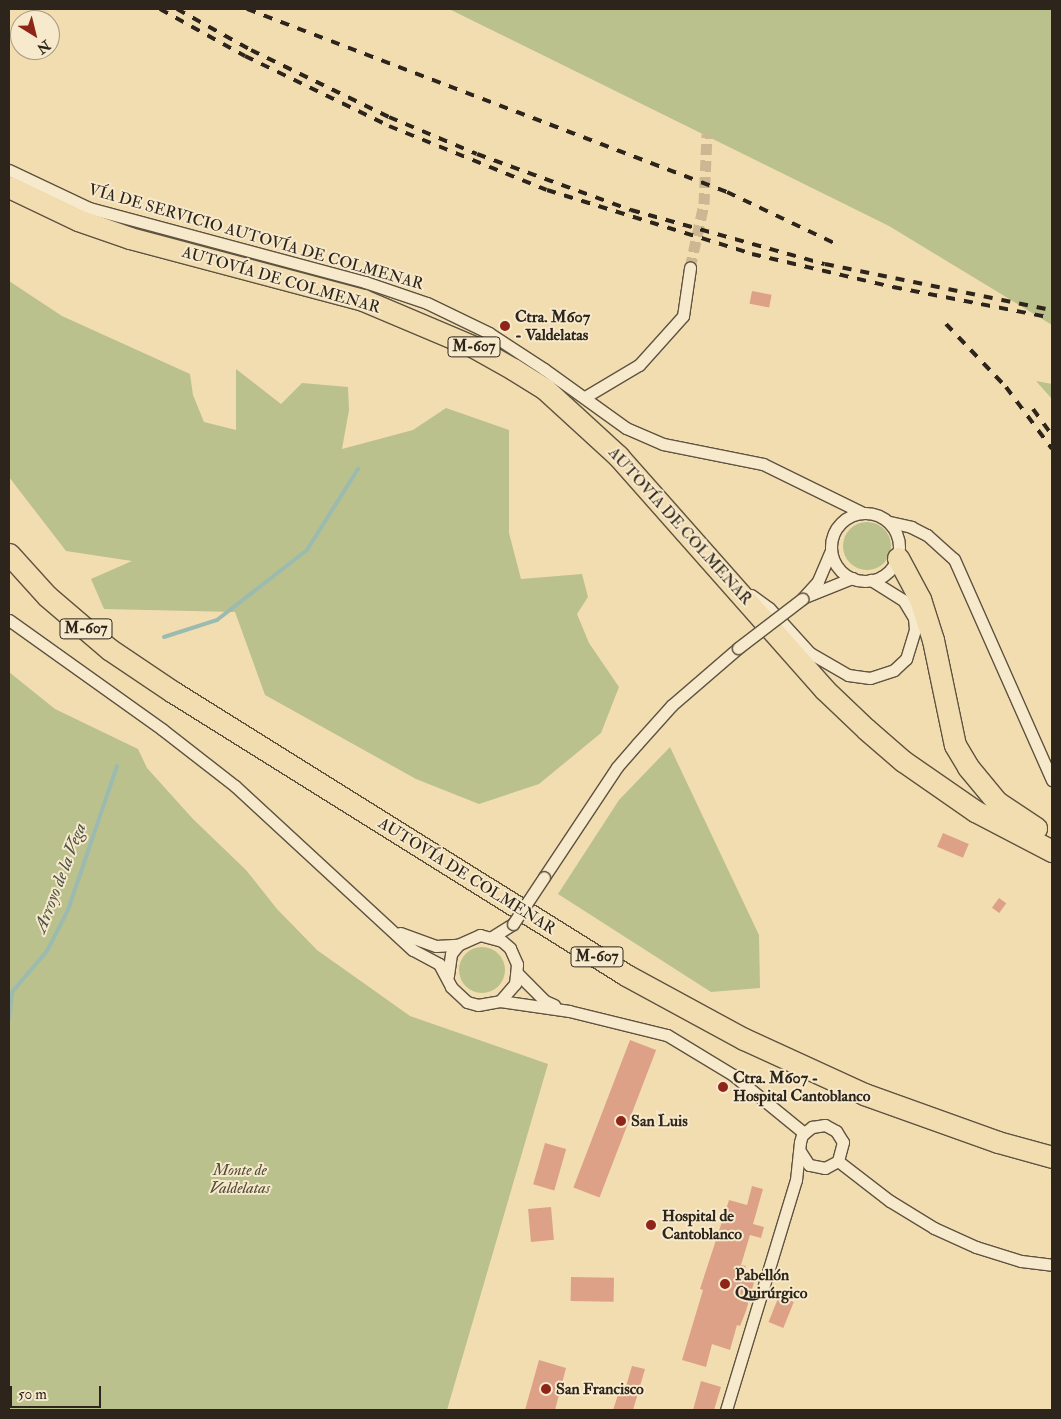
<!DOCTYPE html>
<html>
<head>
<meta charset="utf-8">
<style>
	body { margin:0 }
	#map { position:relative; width:1061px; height:1419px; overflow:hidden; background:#f2ddb1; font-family:"IM FELL Double Pica",serif }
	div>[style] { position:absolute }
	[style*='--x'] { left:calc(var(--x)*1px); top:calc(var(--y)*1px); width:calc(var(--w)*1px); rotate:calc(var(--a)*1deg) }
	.green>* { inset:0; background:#bac18c }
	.round { border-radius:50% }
	.stream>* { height:4px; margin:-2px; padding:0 2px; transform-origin:2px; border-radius:2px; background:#9cbbb0 }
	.building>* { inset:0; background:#dda188; transform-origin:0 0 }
	.minor-tunnel>* { height:11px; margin-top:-5.5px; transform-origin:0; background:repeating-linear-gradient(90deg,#cbb893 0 11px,transparent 0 16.5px) }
	.roads { filter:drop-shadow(1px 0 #5e5340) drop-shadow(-1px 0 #5e5340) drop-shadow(0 1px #5e5340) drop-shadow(0 -1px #5e5340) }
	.minor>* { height:11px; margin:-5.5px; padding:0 5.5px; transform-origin:5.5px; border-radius:5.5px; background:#f7e9cc }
	.minor>.ring { margin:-5.5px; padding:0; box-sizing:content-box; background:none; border:11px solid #f7e9cc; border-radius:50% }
	.motorway>* { height:21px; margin:-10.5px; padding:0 10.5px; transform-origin:10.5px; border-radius:10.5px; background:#f2ddb1 }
	.rail>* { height:4px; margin-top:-2px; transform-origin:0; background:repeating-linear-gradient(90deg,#2d251b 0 9px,transparent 0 18px) }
	.bridges { filter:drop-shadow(1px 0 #5e5340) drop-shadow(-1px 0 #5e5340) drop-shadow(0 1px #5e5340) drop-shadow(0 -1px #5e5340) }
	.minor-bridge>* { height:11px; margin:-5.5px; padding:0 5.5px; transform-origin:5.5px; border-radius:5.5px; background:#f7e9cc }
	.dots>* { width:14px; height:14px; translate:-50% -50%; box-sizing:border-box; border:2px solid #f7e9cc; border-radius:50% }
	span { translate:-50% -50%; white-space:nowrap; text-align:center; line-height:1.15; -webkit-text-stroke:4px #f7e9cc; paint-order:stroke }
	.shield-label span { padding:1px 4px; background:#f7e9cc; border:1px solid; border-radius:4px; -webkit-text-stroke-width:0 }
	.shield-label { font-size:15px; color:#2d251b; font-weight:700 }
	.street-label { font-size:16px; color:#2d251b }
	.poi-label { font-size:16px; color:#2d251b; font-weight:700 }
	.left { translate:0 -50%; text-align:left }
	.park-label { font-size:16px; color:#504c37; font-style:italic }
	.water-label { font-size:18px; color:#4e5248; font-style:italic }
	.frame { position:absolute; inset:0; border:10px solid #2d251b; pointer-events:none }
	.north { position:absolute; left:10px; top:10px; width:50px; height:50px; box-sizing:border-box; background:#f7e9cc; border:1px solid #a69b85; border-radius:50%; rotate:144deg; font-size:14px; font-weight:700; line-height:20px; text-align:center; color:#2d251b }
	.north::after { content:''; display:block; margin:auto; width:18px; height:22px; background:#8f2418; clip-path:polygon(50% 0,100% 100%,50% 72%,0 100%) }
	.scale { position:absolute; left:10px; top:1386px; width:91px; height:22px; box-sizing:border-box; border:2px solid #2d251b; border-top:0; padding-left:6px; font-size:15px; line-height:18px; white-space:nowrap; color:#2d251b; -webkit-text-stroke:4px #f7e9cc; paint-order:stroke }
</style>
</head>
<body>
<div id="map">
	<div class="green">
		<div style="clip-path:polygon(449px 9px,1052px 9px,1052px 325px,889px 226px)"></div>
		<div style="clip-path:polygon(9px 281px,62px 316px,190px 374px,193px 395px,204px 422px,236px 430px,236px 369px,281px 404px,302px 383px,348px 387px,349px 410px,342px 449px,413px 430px,446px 408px,509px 430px,509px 533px,521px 579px,582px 574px,588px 597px,577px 614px,589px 643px,619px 687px,601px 733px,539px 784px,479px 804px,416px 779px,265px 695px,235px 612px,104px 609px,91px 579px,132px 561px,66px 551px,9px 477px)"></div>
		<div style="clip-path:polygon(1036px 381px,1052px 384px,1052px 399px)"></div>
		<div class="round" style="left:843px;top:522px;width:48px;height:48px"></div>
		<div style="clip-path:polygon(9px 672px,55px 709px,138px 749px,147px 768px,193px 819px,246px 870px,277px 909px,317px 950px,410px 1016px,548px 1064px,447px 1410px,9px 1410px)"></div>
		<div style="clip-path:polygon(670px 747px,759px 935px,760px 988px,711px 992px,558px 894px,619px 800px)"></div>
		<div class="round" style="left:459px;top:947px;width:46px;height:46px"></div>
	</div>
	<div class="stream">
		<div style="--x:164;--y:637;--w:56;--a:-17.8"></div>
		<div style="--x:217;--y:620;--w:114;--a:-37.9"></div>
		<div style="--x:307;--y:550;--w:96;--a:-57.8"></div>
		<div style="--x:9;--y:1018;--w:26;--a:-83"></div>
		<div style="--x:12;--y:992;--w:54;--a:-49.5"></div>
		<div style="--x:47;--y:951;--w:46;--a:-62.9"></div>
		<div style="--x:68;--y:910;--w:152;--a:-71.2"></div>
	</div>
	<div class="building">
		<div style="left:752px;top:291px;width:20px;height:13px;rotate:11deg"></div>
		<div style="left:943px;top:833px;width:28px;height:15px;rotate:23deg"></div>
		<div style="left:999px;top:898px;width:9px;height:12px;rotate:36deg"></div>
		<div style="left:630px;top:1040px;width:28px;height:158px;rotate:21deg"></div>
		<div style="left:545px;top:1143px;width:22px;height:43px;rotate:16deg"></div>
		<div style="clip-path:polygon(752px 1186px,763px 1189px,753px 1224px,764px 1227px,761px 1238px,750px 1235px,741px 1265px,746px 1266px,744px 1272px,756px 1275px,746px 1311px,740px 1326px,737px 1325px,730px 1350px,712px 1344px,706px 1367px,682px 1360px,703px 1290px,700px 1289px,729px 1200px,747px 1205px)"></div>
		<div style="left:551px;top:1207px;width:33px;height:23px;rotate:85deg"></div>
		<div style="left:571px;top:1277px;width:43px;height:24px;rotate:1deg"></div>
		<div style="left:779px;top:1296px;width:16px;height:28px;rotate:22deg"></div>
		<div style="clip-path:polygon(539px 1360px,566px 1368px,555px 1410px,525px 1410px)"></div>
		<div style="clip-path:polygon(632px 1366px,645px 1369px,633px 1410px,613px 1410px,619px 1392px,624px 1393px)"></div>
		<div style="clip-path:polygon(701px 1381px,721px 1387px,714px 1410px,693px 1410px)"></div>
	</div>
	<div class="minor-tunnel">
		<div style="--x:690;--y:268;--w:66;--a:-77.7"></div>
		<div style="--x:704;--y:204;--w:70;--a:-87.5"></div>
	</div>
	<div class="roads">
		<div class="minor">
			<div style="--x:9;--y:170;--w:89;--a:25.4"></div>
			<div style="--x:89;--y:208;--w:286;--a:15"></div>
			<div style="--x:365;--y:282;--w:65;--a:18.7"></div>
			<div style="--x:427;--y:303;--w:69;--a:25.8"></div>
			<div style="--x:489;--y:333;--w:66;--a:33.2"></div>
			<div style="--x:544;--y:369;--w:101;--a:35.7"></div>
			<div style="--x:626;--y:428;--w:40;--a:23.4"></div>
			<div style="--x:663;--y:444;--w:102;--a:11.3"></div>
			<div style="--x:763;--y:464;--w:109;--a:26.1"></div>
			<div style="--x:585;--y:397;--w:63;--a:-30.7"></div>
			<div style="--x:639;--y:365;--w:66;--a:-48.1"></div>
			<div style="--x:683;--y:316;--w:49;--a:-81.7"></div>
			<div class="ring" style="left:831px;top:513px;width:57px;height:57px"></div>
			<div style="--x:890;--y:522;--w:22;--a:13"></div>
			<div style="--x:911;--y:527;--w:18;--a:27"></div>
			<div style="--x:927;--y:535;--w:36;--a:42"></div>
			<div style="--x:954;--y:559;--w:242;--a:66.1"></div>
			<div style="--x:751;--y:595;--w:22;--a:36"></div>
			<div style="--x:769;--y:608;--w:61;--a:47.7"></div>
			<div style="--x:810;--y:653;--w:44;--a:30.1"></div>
			<div style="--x:848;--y:675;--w:22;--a:8"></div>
			<div style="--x:870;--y:678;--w:25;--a:-18"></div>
			<div style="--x:894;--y:670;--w:16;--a:-43"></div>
			<div style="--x:906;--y:659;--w:31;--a:-73"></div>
			<div style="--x:915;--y:629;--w:11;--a:-95"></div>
			<div style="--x:914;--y:618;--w:21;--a:-121"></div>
			<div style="--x:903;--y:600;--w:38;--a:-148"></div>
			<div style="--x:805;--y:597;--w:51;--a:-22"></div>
			<div style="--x:802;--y:599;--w:24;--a:-48"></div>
			<div style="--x:818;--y:581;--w:33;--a:-67"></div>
			<div style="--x:9;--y:620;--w:189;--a:35.5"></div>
			<div style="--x:163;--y:730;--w:91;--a:37.9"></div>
			<div style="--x:235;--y:786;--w:242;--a:42.7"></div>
			<div style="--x:413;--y:950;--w:30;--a:28"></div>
			<div style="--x:439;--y:964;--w:26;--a:62"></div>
			<div style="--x:451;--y:987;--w:22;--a:43"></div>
			<div style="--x:467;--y:1002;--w:11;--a:15"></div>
			<div style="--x:478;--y:1005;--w:22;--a:-10"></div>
			<div style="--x:500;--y:1001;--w:23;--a:-49"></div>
			<div style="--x:515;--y:984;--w:20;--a:-84"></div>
			<div style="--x:517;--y:964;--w:17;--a:-114"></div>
			<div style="--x:510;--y:948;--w:11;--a:-139"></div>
			<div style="--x:502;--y:941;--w:23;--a:-165"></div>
			<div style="--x:480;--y:935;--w:24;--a:156"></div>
			<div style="--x:458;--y:945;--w:11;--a:128"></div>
			<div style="--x:451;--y:954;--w:22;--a:98"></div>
			<div style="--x:544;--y:877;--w:132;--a:-56.4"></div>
			<div style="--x:617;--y:767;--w:30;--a:-49"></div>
			<div style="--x:637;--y:744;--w:52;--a:-48.1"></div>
			<div style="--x:672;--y:705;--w:87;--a:-40.8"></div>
			<div style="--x:400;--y:933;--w:38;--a:20"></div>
			<div style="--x:436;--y:946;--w:22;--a:-3"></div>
			<div style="--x:492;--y:937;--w:25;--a:-32"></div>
			<div style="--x:517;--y:973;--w:40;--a:45"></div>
			<div style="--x:545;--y:1001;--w:10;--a:24"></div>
			<div style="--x:500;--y:1001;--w:70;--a:8.2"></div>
			<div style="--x:569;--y:1011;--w:101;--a:13.8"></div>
			<div style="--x:667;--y:1035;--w:77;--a:31.2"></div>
			<div style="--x:733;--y:1075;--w:92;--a:39.2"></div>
			<div style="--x:838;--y:1161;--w:66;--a:37.6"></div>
			<div style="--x:890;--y:1201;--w:52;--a:31.5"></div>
			<div style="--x:934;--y:1228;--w:46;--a:24.3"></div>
			<div style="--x:976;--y:1247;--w:47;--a:17.3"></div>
			<div style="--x:1021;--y:1261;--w:31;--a:7"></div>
			<div style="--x:726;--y:1410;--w:240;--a:-73.1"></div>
			<div style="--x:796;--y:1180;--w:38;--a:-84"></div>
			<div style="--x:800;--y:1142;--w:7;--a:-74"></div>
			<div style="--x:802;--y:1135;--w:13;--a:-39"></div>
			<div style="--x:812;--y:1127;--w:13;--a:-9"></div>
			<div style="--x:825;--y:1125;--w:13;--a:29"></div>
			<div style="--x:836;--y:1131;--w:13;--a:58"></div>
			<div style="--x:843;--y:1142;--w:20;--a:105"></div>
			<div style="--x:838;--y:1161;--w:15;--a:152"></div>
			<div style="--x:825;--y:1168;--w:16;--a:-169"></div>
			<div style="--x:809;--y:1165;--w:17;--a:-123"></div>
		</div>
		<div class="motorway">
			<div style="--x:9;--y:187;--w:76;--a:25.6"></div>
			<div style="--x:78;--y:220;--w:55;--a:19.1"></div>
			<div style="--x:130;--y:238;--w:241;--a:14.9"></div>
			<div style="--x:363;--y:300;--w:121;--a:22.9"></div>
			<div style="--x:474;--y:347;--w:45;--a:29.4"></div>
			<div style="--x:513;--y:369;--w:38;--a:32"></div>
			<div style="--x:545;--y:389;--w:99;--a:42.5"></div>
			<div style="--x:618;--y:456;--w:311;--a:48.5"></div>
			<div style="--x:824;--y:689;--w:58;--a:43.6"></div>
			<div style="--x:866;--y:729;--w:49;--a:40.9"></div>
			<div style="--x:903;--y:761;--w:88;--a:34.8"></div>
			<div style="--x:975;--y:811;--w:87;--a:27.5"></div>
			<div style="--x:9;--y:554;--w:57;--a:47.9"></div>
			<div style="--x:47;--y:596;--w:82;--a:40.5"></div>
			<div style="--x:109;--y:649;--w:77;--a:33.9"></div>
			<div style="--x:173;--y:692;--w:534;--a:31.99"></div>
			<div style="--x:626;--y:975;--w:134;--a:28.5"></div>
			<div style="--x:744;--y:1039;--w:132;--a:24.6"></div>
			<div style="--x:864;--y:1094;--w:142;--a:19.7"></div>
			<div style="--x:998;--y:1142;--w:56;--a:15.5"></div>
			<div style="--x:898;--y:558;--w:47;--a:61.8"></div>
			<div style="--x:920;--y:599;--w:43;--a:72.4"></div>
			<div style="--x:933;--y:640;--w:107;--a:78.2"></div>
			<div style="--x:955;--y:745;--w:26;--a:59"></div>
			<div style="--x:968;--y:767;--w:45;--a:50.4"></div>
			<div style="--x:997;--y:802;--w:47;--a:33.7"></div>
		</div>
	</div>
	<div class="rail">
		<div style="--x:160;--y:9;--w:97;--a:28.9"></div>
		<div style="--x:245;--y:56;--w:160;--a:25.9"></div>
		<div style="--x:389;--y:126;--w:170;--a:22.1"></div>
		<div style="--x:547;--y:190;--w:215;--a:17.3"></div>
		<div style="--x:752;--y:254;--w:145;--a:13.2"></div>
		<div style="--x:893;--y:287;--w:162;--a:11"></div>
		<div style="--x:177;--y:9;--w:85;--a:29"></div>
		<div style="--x:251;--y:50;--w:153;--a:25.9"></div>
		<div style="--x:389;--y:117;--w:95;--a:22.8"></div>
		<div style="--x:477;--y:154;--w:164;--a:20"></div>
		<div style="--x:631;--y:210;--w:201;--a:15.6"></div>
		<div style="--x:825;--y:264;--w:232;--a:11.5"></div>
		<div style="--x:247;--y:9;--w:514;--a:20.87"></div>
		<div style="--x:727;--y:192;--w:125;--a:25.5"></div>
		<div style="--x:946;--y:324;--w:87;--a:46.4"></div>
		<div style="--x:1006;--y:387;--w:77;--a:53.4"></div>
		<div style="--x:1033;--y:409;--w:32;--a:54"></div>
	</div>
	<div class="bridges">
		<div class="minor-bridge">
			<div style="--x:738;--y:648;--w:81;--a:-37.4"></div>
			<div style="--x:513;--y:924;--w:56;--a:-56.6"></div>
		</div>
	</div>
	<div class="dots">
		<div style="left:505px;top:326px;background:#8f2418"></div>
		<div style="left:723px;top:1087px;background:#8f2418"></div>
		<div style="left:621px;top:1121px;background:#8f2418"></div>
		<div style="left:651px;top:1225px;background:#8f2418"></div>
		<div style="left:725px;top:1284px;background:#8f2418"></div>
		<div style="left:546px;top:1389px;background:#8f2418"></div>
	</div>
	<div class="shield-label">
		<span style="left:474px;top:347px">M-607</span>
		<span style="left:86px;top:629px">M-607</span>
		<span style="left:597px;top:957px">M-607</span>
	</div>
	<div class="street-label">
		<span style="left:256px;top:237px;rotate:16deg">VÍA DE SERVICIO AUTOVÍA DE COLMENAR</span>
		<span style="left:281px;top:280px;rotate:16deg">AUTOVÍA DE COLMENAR</span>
		<span style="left:680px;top:526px;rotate:48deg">AUTOVÍA DE COLMENAR</span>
		<span style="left:467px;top:876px;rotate:32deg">AUTOVÍA DE COLMENAR</span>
	</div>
	<div class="poi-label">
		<span class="left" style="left:515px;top:326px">Ctra. M607<br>- Valdelatas</span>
		<span class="left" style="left:733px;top:1087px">Ctra. M607 -<br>Hospital Cantoblanco</span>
		<span class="left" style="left:631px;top:1121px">San Luis</span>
		<span class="left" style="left:662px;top:1225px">Hospital de<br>Cantoblanco</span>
		<span class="left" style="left:735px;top:1284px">Pabellón<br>Quirúrgico</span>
		<span class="left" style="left:556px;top:1389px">San Francisco</span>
	</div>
	<div class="park-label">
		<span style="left:240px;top:1179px">Monte de<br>Valdelatas</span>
	</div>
	<div class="water-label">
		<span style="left:61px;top:878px;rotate:-69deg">Arroyo de la Vega</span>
	</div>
	<div class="frame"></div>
	<div class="north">N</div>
	<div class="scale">50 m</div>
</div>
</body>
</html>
